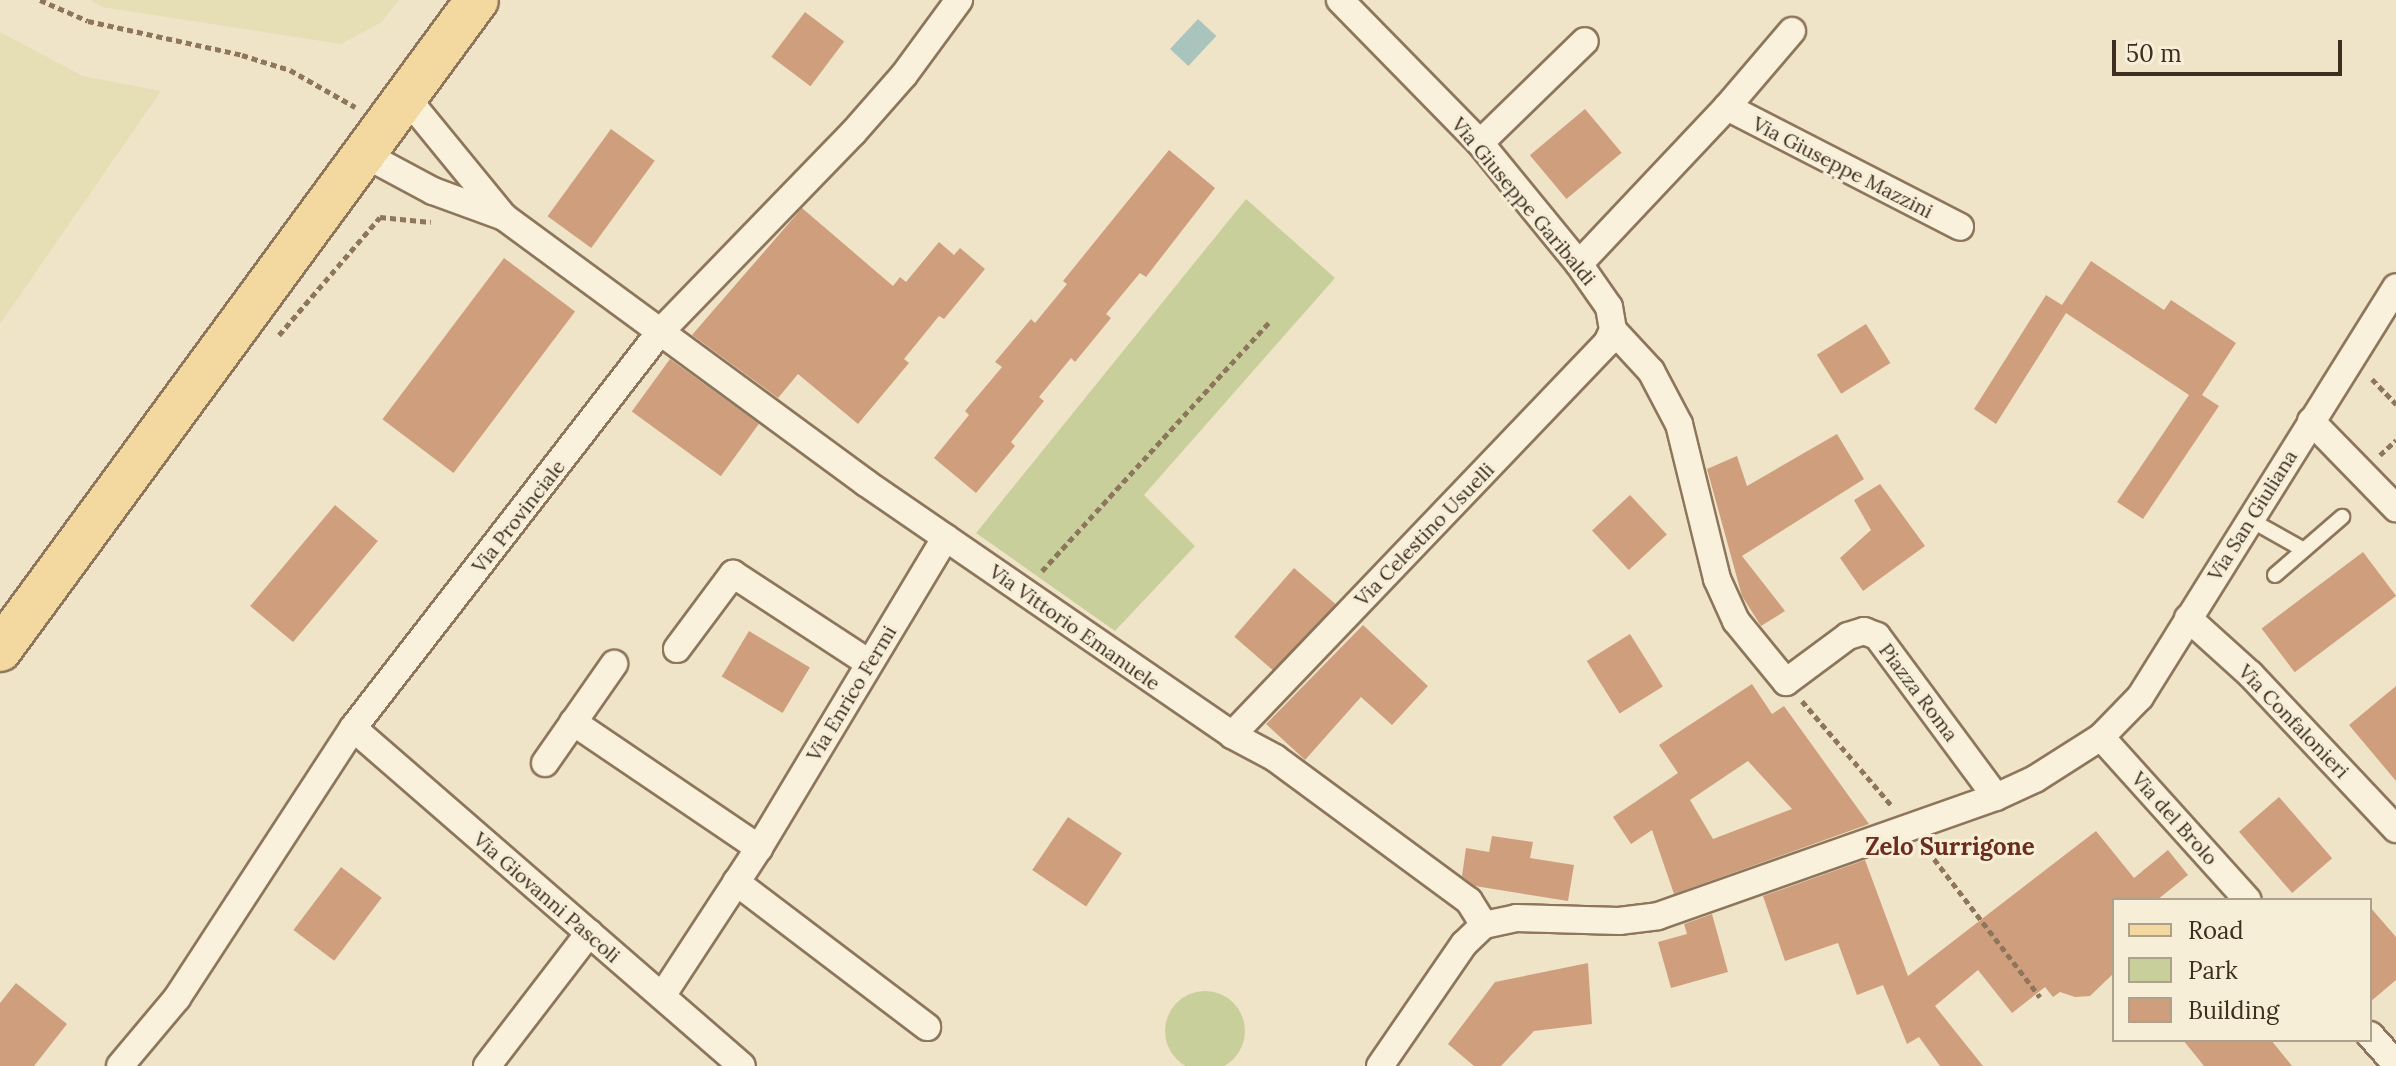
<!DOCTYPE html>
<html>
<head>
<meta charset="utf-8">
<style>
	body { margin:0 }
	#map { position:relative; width:2396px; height:1066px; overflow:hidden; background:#f0e4c8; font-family:Lora,serif }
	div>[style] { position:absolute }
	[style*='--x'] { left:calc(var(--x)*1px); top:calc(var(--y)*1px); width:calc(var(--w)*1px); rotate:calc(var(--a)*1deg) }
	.farmland>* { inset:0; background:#e6deb5 }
	.green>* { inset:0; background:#c9cf9b }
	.round { border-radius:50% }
	.water>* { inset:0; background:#a9c4bc; transform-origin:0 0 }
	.building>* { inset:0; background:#cf9f7d; transform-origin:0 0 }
	.path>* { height:5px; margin-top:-2.5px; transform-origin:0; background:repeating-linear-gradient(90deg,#8d765c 0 6px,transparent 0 10px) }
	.roads { filter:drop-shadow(2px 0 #8d765c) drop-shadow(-2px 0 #8d765c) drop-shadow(0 2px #8d765c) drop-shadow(0 -2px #8d765c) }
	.lane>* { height:14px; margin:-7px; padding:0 7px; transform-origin:7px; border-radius:7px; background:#faf1dc }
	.street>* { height:26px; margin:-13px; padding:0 13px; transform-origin:13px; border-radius:13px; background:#faf1dc }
	.primary>* { height:42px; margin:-21px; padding:0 21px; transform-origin:21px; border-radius:21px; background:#f3d9a0 }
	span { translate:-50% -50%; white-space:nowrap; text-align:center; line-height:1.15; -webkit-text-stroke:6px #f7eed8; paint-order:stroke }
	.street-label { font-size:20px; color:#3d2e20 }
	.quarter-label { font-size:24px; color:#6b2e1e; font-weight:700 }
	.legend { position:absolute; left:2112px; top:898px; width:260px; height:144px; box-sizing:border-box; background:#f7eed8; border:2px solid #ada18e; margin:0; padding:10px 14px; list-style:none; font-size:24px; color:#3d2e20 }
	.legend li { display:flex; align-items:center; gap:16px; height:40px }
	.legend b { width:40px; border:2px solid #ada18e }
	.scale { position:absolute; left:2112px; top:40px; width:230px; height:36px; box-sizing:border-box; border:4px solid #3d2e20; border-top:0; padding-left:10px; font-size:24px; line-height:28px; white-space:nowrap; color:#3d2e20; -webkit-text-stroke:6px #f7eed8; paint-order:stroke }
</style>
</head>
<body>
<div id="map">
	<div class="farmland">
		<div style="clip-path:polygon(91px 0,399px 0,382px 22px,341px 44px,102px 7px)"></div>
		<div style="clip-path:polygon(0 32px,83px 76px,161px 91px,0 324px)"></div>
	</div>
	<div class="green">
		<div style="clip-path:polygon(1246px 199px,1335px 278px,1144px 495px,1195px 546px,1115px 631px,976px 533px)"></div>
		<div class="round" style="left:1165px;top:991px;width:80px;height:80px"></div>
	</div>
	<div class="water">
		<div style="left:1198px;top:19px;width:25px;height:41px;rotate:43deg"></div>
	</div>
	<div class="building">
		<div style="left:805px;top:12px;width:49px;height:56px;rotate:37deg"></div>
		<div style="left:1585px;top:109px;width:57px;height:72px;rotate:50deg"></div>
		<div style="left:611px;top:129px;width:54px;height:108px;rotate:36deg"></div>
		<div style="clip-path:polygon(1169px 150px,1215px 188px,1146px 277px,1140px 273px,1106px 314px,1111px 318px,1075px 362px,1071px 358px,1039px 397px,1044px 401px,1011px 442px,1015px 446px,976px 493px,934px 458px,969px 415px,965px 411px,1002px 367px,995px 362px,1031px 319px,1035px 323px,1067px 284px,1063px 281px)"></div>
		<div style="clip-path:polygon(802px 208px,893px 286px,900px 277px,906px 282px,939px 242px,954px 255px,960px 248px,985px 269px,944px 319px,939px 316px,904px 359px,909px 363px,858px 424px,798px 374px,778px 398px,692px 335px)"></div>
		<div style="left:504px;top:258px;width:89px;height:202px;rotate:37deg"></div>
		<div style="clip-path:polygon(2091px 261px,2164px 310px,2171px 300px,2236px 343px,2202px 395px,2219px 406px,2143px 519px,2117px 502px,2189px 395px,2066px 313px,1996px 424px,1974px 409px,2046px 295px,2062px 305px)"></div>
		<div style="left:1866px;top:324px;width:46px;height:58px;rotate:58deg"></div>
		<div style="left:670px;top:359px;width:110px;height:65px;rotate:36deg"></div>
		<div style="clip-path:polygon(1837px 434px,1864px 479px,1742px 556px,1785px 611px,1761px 626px,1742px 596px,1707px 469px,1737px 456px,1747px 486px)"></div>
		<div style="clip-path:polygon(1880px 484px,1925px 546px,1863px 591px,1840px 558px,1871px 530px,1854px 500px)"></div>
		<div style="left:1630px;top:495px;width:54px;height:52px;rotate:47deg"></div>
		<div style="left:335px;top:505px;width:56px;height:132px;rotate:40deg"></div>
		<div style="left:2363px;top:552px;width:55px;height:127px;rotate:53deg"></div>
		<div style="left:1294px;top:568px;width:55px;height:91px;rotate:41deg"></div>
		<div style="clip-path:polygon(1363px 625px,1428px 686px,1392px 725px,1361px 697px,1305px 760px,1266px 724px)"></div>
		<div style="left:749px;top:631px;width:71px;height:53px;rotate:31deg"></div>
		<div style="left:1630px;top:634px;width:62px;height:51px;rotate:58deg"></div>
		<div style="clip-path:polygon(evenodd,1752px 684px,1772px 714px,1784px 706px,1869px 824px,1674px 894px,1652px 830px,1631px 844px,1613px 817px,1678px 773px,1659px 745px,1752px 684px,1748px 761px,1792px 809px,1713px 839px,1690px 800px,1748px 761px)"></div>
		<div style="clip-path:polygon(2396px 686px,2396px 781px,2349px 725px)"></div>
		<div style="left:2279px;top:797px;width:81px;height:53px;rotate:49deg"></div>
		<div style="left:1068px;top:817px;width:65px;height:64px;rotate:34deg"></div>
		<div style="clip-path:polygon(2096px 831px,2134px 878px,2168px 850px,2188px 875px,2157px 900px,2114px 900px,2114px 973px,2090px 996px,2075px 997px,2060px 992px,2053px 997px,2045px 987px,2012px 1013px,1978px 970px,1935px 1006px,1983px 1066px,1940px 1066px,1919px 1037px,1907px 1044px,1883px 985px,1857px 995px,1838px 943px,1785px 961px,1763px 896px,1865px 860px,1908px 976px)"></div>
		<div style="clip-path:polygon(1492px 836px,1533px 842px,1530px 858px,1574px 865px,1568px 901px,1475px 886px,1462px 876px,1466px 848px,1489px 852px)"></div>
		<div style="left:341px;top:867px;width:51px;height:79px;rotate:37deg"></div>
		<div style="clip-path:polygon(2370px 907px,2396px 937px,2396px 980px,2370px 1002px)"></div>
		<div style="clip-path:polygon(1712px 914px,1728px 972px,1671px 988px,1658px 942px,1687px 934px,1684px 924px)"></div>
		<div style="clip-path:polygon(1588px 963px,1592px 1024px,1534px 1031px,1501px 1066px,1474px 1066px,1448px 1044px,1495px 982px)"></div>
		<div style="clip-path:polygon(16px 983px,67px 1024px,34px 1066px,0 1066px,0 1003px)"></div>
		<div style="clip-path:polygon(2183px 1040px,2271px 1040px,2292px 1066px,2204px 1066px)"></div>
	</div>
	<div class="path">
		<div style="--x:40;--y:0;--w:52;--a:23.6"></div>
		<div style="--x:88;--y:21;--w:158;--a:12.4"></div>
		<div style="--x:242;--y:55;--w:50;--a:17.4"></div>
		<div style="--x:290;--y:70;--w:75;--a:29.6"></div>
		<div style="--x:279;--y:335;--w:155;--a:-49.4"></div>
		<div style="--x:380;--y:217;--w:51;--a:5.6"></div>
		<div style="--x:2372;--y:379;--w:35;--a:46"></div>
		<div style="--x:2380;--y:455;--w:22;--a:-43"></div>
		<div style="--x:1042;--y:571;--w:338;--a:-47.6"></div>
		<div style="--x:1802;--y:701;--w:138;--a:49.4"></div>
		<div style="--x:1928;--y:851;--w:184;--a:52.5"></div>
	</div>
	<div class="roads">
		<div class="lane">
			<div style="--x:2249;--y:519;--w:63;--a:29.4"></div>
			<div style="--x:2275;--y:575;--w:89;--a:-40.9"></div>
		</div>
		<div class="street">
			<div style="--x:1340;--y:0;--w:200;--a:45.6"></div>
			<div style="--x:1480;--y:143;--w:156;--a:50.7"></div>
			<div style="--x:1579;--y:264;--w:52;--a:55.1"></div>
			<div style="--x:1609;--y:307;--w:23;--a:80"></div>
			<div style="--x:1613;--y:330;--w:56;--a:47.2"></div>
			<div style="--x:1651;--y:371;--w:60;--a:62.2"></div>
			<div style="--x:1679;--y:424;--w:160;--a:76.2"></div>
			<div style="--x:1717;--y:579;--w:46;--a:65.7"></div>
			<div style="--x:1736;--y:621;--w:79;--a:50.7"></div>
			<div style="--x:1786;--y:682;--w:77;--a:-36.6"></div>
			<div style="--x:1848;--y:636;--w:17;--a:-17"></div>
			<div style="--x:1864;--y:631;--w:14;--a:21"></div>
			<div style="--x:1877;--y:636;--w:200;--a:53.5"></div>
			<div style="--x:405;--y:96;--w:156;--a:50.7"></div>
			<div style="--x:504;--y:217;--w:449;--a:36.3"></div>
			<div style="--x:866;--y:483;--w:444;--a:34.5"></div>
			<div style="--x:1232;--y:735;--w:49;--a:28.1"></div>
			<div style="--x:1275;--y:758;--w:241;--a:36.4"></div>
			<div style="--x:1469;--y:901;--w:28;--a:58"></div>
			<div style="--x:1727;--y:107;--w:262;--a:27.2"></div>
			<div style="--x:1480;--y:143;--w:146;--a:-44.2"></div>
			<div style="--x:362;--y:153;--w:81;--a:28.2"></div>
			<div style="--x:433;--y:191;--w:76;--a:20.1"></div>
			<div style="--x:1579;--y:264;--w:216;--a:-46.7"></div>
			<div style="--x:1727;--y:107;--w:100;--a:-49.5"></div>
			<div style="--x:2311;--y:421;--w:122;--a:45.7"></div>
			<div style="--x:2188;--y:618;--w:84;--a:42.1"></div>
			<div style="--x:2250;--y:674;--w:213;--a:46.7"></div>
			<div style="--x:677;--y:649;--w:94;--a:-53.3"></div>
			<div style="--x:733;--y:574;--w:163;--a:33.2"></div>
			<div style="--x:573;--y:722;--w:225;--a:34.1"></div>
			<div style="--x:353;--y:728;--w:515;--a:40.99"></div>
			<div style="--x:1232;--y:735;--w:542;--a:-46.27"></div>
			<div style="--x:1607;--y:343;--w:14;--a:-65"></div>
			<div style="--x:2101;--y:737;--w:219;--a:48"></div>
			<div style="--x:545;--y:763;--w:121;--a:-55.1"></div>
			<div style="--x:736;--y:882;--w:240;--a:37.2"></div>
			<div style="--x:662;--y:996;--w:177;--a:-56.8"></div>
			<div style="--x:759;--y:848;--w:362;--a:-59"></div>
			<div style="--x:2370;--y:1035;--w:39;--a:48"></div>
			<div style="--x:120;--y:1066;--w:89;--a:-50"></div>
			<div style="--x:177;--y:998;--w:322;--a:-56.9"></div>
			<div style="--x:353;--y:728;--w:501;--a:-52.22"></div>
			<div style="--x:660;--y:332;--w:277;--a:-45.9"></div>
			<div style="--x:853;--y:133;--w:77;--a:-48.7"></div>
			<div style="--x:904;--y:75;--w:93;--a:-53.7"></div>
			<div style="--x:487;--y:1066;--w:168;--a:-52.5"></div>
			<div style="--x:1380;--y:1066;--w:148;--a:-55.5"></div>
			<div style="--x:1464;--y:944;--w:28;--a:-44"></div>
			<div style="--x:1484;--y:925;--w:33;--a:-12"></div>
			<div style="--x:1516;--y:918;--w:103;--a:1.7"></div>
			<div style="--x:1619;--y:921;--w:39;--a:-7"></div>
			<div style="--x:1658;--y:916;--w:358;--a:-19.4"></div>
			<div style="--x:1996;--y:797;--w:43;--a:-24.8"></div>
			<div style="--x:2035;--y:779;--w:78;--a:-32.5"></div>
			<div style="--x:2101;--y:737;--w:56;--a:-45.7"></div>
			<div style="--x:2140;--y:697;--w:483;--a:-58"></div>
		</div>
		<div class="primary">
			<div style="--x:0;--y:650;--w:806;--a:-53.73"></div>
		</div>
	</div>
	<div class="street-label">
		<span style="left:1843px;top:167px;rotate:27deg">Via Giuseppe Mazzini</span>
		<span style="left:1524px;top:201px;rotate:50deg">Via Giuseppe Garibaldi</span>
		<span style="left:2252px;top:515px;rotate:-58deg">Via San Giuliana</span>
		<span style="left:518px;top:516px;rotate:-52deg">Via Provinciale</span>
		<span style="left:1424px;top:534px;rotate:-46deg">Via Celestino Usuelli</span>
		<span style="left:1075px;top:627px;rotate:35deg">Via Vittorio Emanuele</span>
		<span style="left:1919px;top:692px;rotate:53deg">Piazza Roma</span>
		<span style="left:851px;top:693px;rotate:-59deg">Via Enrico Fermi</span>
		<span style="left:2294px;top:721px;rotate:46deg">Via Confalonieri</span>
		<span style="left:2175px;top:818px;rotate:48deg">Via del Brolo</span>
		<span style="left:547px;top:897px;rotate:41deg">Via Giovanni Pascoli</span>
	</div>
	<div class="quarter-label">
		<span style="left:1950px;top:847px">Zelo Surrigone</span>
	</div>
	<ul class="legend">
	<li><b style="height:10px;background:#f3d9a0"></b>Road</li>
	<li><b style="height:22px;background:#c9cf9b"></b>Park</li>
	<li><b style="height:22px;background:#cf9f7d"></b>Building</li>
	</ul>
	<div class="scale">50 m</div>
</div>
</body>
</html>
